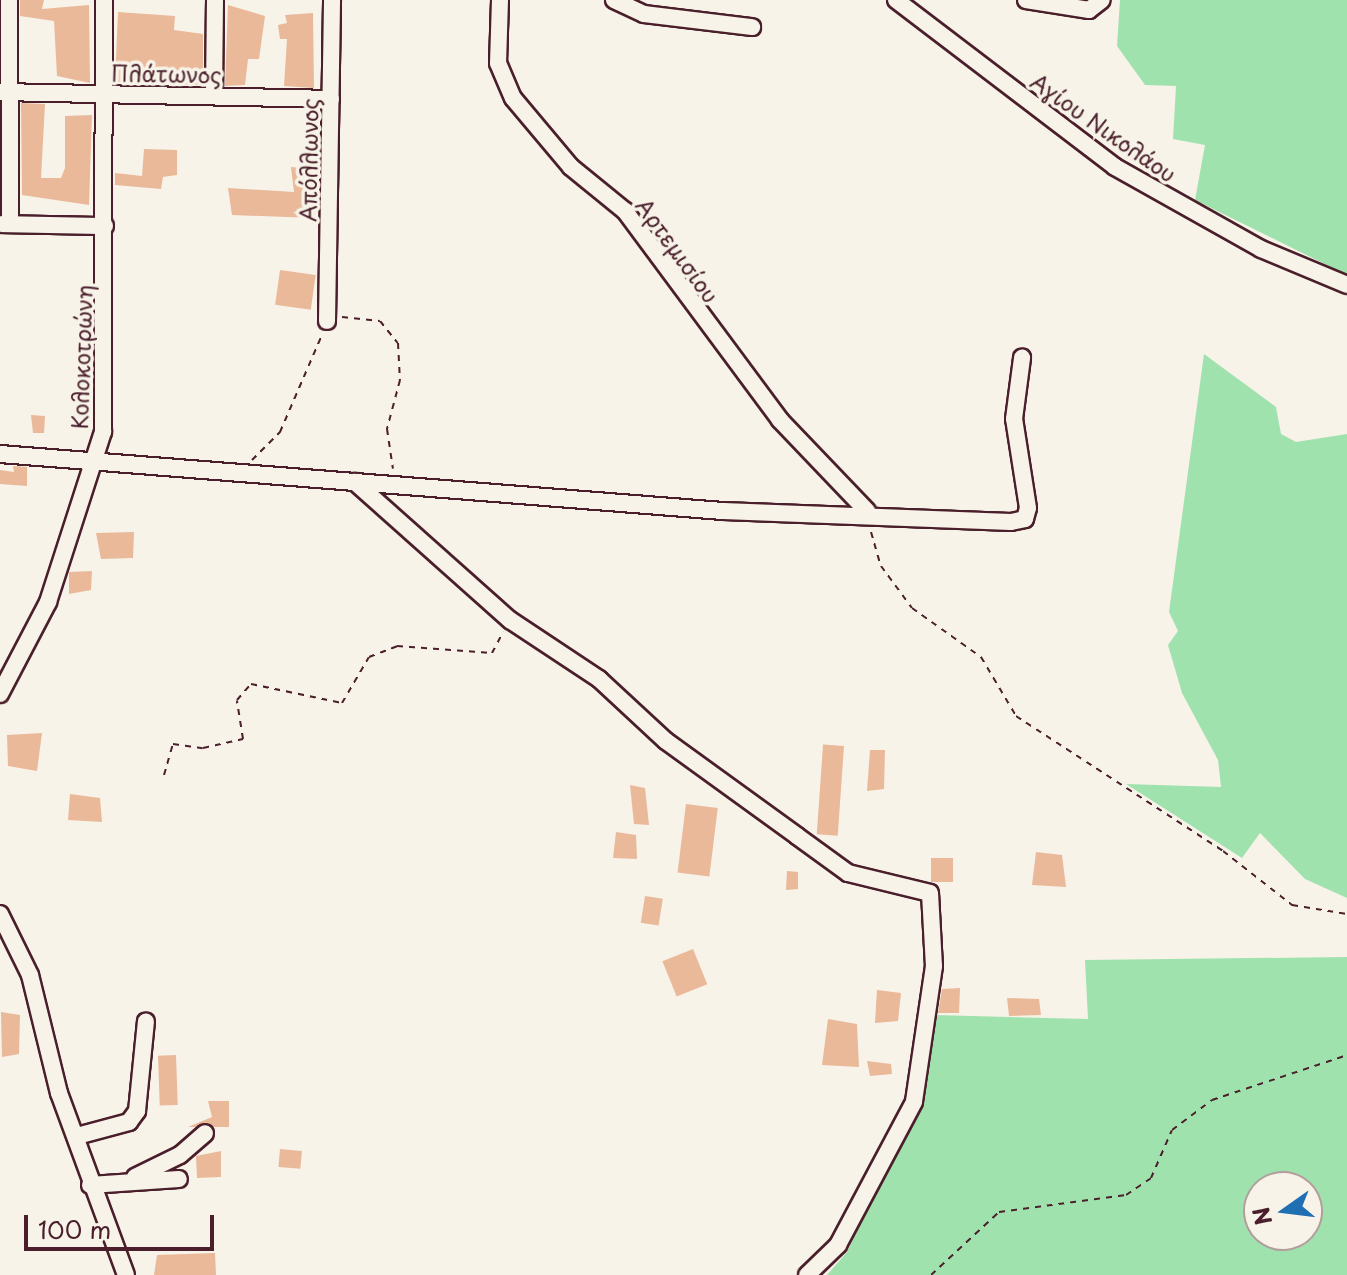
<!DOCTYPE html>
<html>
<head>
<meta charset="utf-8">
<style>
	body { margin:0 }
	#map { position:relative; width:1347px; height:1275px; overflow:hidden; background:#f7f3e8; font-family:"Playpen Sans",sans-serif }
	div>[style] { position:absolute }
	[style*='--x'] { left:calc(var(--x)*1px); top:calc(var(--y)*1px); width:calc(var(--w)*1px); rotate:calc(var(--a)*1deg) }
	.green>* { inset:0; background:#a0e2ad }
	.building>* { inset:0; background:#eab99a; transform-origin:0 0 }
	.path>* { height:2px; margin-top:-1px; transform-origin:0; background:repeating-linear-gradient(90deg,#4a1f2b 0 6px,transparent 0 12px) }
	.roads { filter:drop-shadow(2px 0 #4a1f2b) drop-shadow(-2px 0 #4a1f2b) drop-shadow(0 2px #4a1f2b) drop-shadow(0 -2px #4a1f2b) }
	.minor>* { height:16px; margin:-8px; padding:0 8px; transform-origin:8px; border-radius:8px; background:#f7f3e8 }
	span { translate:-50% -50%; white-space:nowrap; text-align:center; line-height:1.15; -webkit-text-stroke:7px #f7f3e8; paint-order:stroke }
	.street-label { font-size:22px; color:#4a1f2b }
	.north { position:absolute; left:1243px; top:1171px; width:80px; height:80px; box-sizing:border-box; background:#f7f3e8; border:2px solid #b29e9c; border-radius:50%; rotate:256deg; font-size:22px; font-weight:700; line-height:32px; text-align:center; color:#4a1f2b }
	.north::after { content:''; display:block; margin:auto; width:28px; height:36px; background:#1f6fb2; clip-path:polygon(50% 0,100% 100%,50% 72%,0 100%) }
	.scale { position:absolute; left:24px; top:1215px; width:190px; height:36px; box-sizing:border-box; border:4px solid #4a1f2b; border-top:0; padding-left:10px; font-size:24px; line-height:28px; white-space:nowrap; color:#4a1f2b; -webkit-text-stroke:6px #f7f3e8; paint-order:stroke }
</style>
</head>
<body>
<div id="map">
	<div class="green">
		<div style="clip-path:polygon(1120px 0,1347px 0,1347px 275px,1195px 200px,1205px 145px,1173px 139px,1176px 86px,1145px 85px,1117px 46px)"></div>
		<div style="clip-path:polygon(1204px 354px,1276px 407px,1281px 434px,1296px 442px,1347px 434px,1347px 898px,1305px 879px,1260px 833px,1242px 858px,1126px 784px,1221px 787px,1218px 760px,1182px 693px,1168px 645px,1178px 631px,1169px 612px)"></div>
		<div style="clip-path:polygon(evenodd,1347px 957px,1347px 1275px,827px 1275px,847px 1252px,927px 1081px,934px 1015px,1088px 1019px,1085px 960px,1347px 957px,1259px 1187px,1307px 1187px,1307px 1235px,1259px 1235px,1259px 1187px)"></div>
	</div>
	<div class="building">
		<div style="clip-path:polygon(20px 0,44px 0,42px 9px,89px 5px,90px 83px,57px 76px,54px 21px,20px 16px)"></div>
		<div style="clip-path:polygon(228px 5px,265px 16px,259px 59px,248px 59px,245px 85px,225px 86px)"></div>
		<div style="clip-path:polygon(118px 12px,175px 16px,174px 30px,203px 34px,203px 85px,115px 82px)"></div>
		<div style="clip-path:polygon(313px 13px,314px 88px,284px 86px,287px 39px,280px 39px,278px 25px,287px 23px,285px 15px)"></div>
		<div style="clip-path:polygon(21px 103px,45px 104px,41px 178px,61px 178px,65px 168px,65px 116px,92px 115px,89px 205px,22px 195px)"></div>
		<div style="clip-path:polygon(144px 149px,177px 150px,177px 175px,163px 177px,161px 189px,115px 185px,115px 173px,142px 176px)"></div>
		<div style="clip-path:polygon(291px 167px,318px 170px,314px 218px,232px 215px,228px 188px,294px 192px)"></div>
		<div style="left:280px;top:270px;width:36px;height:35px;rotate:8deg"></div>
		<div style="clip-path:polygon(31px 415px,45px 416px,44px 433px,33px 433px)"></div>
		<div style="clip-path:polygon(13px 466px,27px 467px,27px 486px,0 484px,0 470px,14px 472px)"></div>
		<div style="clip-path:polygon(134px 532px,133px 558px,101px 559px,96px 533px)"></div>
		<div style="clip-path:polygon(92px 571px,91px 590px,69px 594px,69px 572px)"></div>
		<div style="clip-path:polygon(42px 733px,37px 771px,8px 766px,7px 735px)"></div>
		<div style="left:844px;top:746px;width:90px;height:21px;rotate:94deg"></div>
		<div style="clip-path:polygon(870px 750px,885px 750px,884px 789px,867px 791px)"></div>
		<div style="clip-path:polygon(630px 785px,645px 788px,649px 825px,634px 824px)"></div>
		<div style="clip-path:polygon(70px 794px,100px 798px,102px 822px,68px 820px)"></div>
		<div style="left:686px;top:804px;width:32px;height:69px;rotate:7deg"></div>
		<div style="clip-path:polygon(616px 832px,636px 835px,637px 859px,613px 858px)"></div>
		<div style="clip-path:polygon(1036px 852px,1062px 855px,1066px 887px,1032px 885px)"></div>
		<div style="left:931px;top:858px;width:22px;height:24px"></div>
		<div style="clip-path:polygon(787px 871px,798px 872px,798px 889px,786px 890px)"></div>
		<div style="left:645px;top:896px;width:18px;height:27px;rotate:9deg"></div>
		<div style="left:693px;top:949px;width:38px;height:33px;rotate:68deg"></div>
		<div style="clip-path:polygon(960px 988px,959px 1013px,938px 1013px,942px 989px)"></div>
		<div style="clip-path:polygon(877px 990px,901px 993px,898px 1021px,875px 1023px)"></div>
		<div style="clip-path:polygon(1007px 998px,1039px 999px,1041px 1015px,1009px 1016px)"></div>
		<div style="clip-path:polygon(1px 1012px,20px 1015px,19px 1054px,2px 1057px)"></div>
		<div style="clip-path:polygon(828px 1019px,857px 1024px,859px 1067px,822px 1065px)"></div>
		<div style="left:176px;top:1055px;width:50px;height:18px;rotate:88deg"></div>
		<div style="clip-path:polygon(867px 1061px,891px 1064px,892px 1074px,870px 1076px)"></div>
		<div style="clip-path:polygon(208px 1101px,229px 1101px,229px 1127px,188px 1127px,212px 1117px)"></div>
		<div style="left:280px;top:1149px;width:22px;height:18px;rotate:5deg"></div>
		<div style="clip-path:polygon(221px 1151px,221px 1177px,197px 1178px,196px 1156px)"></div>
		<div style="clip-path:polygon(215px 1253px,216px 1275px,154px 1275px,157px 1255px)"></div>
	</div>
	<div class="path">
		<div style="--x:342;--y:317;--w:38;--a:6"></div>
		<div style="--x:380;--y:321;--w:28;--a:51"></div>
		<div style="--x:398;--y:343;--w:37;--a:87"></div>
		<div style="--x:400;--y:380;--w:51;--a:104.9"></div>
		<div style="--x:387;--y:429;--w:40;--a:81.5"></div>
		<div style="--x:252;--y:460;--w:40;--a:-45"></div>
		<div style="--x:280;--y:432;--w:106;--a:-66.6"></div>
		<div style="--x:871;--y:532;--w:35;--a:74"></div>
		<div style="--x:881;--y:566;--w:52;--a:53.6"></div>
		<div style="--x:912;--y:608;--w:85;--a:35.4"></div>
		<div style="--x:981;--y:657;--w:69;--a:59.3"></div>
		<div style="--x:1016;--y:716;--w:247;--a:33.1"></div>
		<div style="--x:1223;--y:851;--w:88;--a:38"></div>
		<div style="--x:1292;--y:905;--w:56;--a:9.3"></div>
		<div style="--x:164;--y:775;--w:32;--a:-74"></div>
		<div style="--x:173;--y:744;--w:30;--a:8"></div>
		<div style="--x:203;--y:748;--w:41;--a:-12.7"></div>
		<div style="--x:243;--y:739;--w:39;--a:-99"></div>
		<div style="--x:237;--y:700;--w:21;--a:-49"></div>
		<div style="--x:251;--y:684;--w:93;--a:11.8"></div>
		<div style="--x:342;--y:703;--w:53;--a:-59.6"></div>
		<div style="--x:369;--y:657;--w:30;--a:-21"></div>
		<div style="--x:397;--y:646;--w:95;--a:4.2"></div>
		<div style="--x:492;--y:653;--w:24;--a:-62"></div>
		<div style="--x:931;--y:1275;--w:93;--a:-42.8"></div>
		<div style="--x:999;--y:1212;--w:128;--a:-7.6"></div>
		<div style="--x:1126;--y:1195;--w:30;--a:-34"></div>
		<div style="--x:1151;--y:1178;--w:52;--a:-66.4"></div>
		<div style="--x:1172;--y:1130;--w:50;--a:-36.9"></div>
		<div style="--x:1212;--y:1100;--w:142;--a:-18.4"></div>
	</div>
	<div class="roads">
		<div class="minor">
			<div style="--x:9;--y:0;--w:224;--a:89.7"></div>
			<div style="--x:500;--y:0;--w:63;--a:91.8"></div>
			<div style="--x:498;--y:63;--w:38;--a:67"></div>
			<div style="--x:513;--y:98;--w:90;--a:50"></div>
			<div style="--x:571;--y:167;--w:70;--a:39.2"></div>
			<div style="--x:625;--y:211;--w:260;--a:53.4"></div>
			<div style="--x:780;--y:420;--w:126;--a:46.3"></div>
			<div style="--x:614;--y:0;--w:33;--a:25"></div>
			<div style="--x:644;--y:14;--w:109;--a:6.9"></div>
			<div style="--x:896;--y:0;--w:275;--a:37.3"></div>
			<div style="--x:1115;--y:167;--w:167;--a:29.3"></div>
			<div style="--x:1261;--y:249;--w:93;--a:22.7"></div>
			<div style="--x:1026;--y:0;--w:64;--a:9"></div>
			<div style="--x:1089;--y:10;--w:16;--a:-38"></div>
			<div style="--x:0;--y:92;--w:331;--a:1.2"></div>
			<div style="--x:214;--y:95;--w:95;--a:-89.4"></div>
			<div style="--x:2;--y:224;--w:103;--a:1.1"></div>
			<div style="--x:327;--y:321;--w:321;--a:-89.1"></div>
			<div style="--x:0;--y:454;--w:725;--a:4.51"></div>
			<div style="--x:723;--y:511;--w:288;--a:2.2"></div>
			<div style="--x:1011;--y:522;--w:14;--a:-12"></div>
			<div style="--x:1025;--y:519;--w:11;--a:-75"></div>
			<div style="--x:1028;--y:508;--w:90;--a:-98.9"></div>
			<div style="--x:1014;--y:419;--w:62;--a:-82.5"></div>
			<div style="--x:355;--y:482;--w:208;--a:41.7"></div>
			<div style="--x:510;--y:620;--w:107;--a:33.5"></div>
			<div style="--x:599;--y:679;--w:91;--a:42.8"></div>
			<div style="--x:666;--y:741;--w:162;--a:35.9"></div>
			<div style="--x:797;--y:836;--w:63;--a:36"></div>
			<div style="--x:848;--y:873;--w:84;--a:13.7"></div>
			<div style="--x:930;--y:893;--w:73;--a:86.9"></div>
			<div style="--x:934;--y:966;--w:137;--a:98.4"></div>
			<div style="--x:914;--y:1102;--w:162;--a:118"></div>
			<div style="--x:838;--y:1245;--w:43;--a:135.9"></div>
			<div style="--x:0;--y:694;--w:104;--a:-62.4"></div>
			<div style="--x:48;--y:602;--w:179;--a:-72.1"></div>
			<div style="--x:103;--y:432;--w:432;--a:-89.9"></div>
			<div style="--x:0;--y:914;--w:68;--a:63.8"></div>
			<div style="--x:30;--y:975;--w:122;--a:76.2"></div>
			<div style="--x:59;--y:1093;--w:194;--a:69.8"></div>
			<div style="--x:77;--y:1136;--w:54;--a:-15.1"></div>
			<div style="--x:129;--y:1122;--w:14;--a:-54"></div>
			<div style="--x:137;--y:1111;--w:90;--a:-84.3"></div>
			<div style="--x:135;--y:1177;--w:50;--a:-26.1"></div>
			<div style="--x:180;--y:1155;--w:33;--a:-41"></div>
			<div style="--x:90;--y:1185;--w:89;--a:-3.9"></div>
		</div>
	</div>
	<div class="street-label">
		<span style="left:166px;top:73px;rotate:1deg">Πλάτωνος</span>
		<span style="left:1104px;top:127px;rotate:35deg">Αγίου Νικολάου</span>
		<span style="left:308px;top:160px;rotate:-89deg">Απόλλωνος</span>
		<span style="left:678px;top:250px;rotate:54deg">Αρτεμισίου</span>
		<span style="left:81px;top:357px;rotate:-88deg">Κολοκοτρώνη</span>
	</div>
	<div class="north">N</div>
	<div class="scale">100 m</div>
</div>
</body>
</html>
